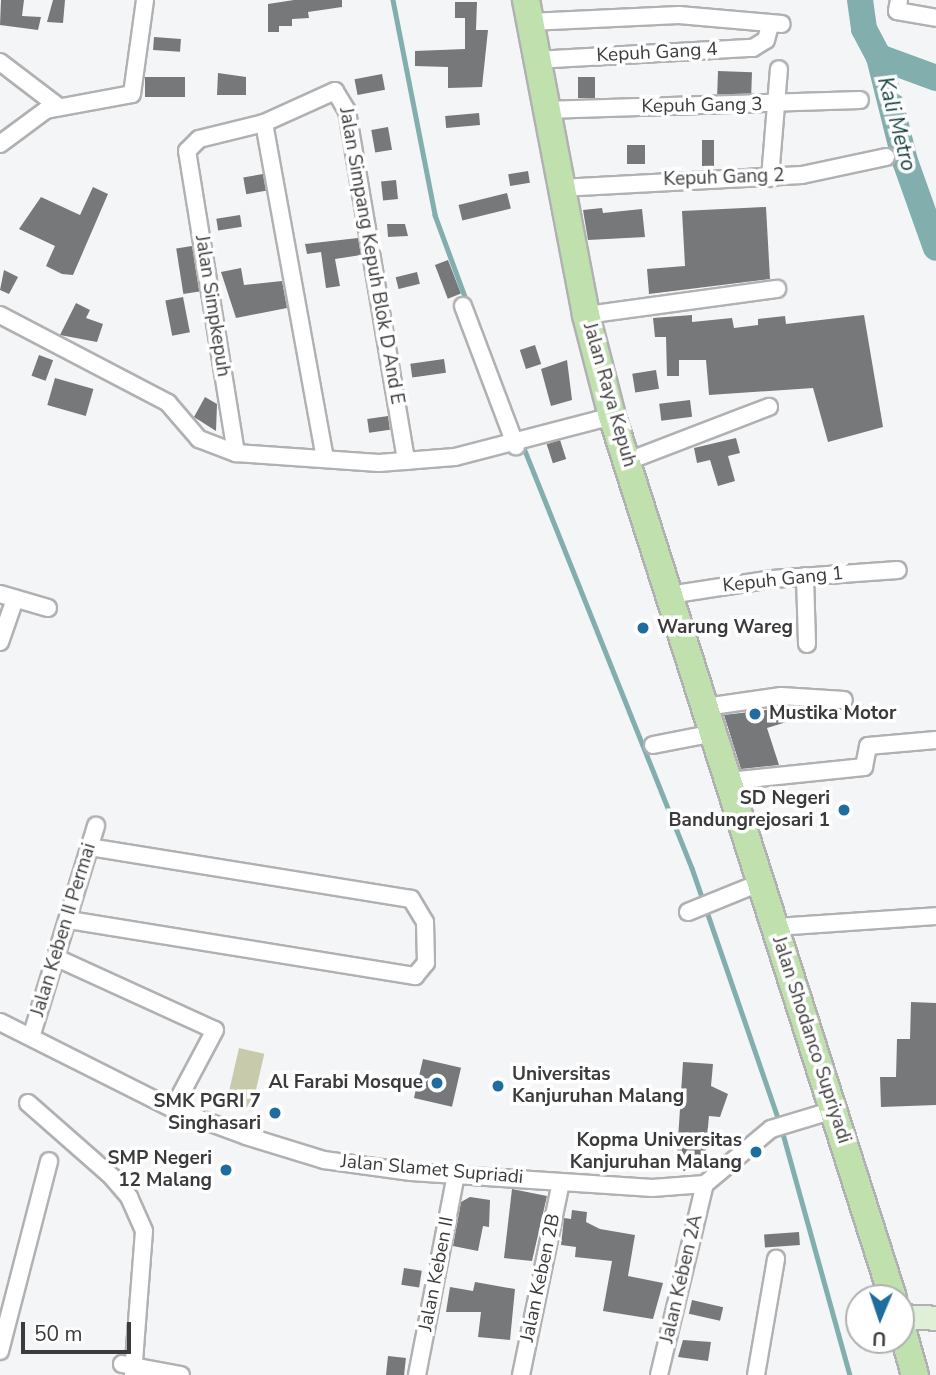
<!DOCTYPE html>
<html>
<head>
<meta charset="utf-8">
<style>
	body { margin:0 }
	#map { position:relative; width:936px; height:1375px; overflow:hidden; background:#f4f5f7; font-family:"Nunito Sans",sans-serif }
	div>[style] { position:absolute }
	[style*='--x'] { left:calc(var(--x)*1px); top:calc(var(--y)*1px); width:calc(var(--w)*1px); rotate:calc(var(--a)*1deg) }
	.green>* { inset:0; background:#c7caab; transform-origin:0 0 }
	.stream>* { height:4.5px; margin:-2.25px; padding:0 2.25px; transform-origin:2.25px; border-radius:2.25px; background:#82aead }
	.river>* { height:26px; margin:-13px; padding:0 13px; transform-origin:13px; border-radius:13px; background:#82aead }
	.building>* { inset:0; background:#77787a; transform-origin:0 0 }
	.roads { filter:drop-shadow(2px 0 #b1b1b3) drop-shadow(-2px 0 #b1b1b3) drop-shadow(0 2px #b1b1b3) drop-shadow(0 -2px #b1b1b3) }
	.street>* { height:16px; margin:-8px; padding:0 8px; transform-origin:8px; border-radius:8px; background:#fff }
	.secondary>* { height:23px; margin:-11.5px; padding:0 11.5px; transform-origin:11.5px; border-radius:11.5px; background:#e0f0d6 }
	.primary>* { height:26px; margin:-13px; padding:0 13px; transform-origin:13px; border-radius:13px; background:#c0e1ad }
	.dots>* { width:19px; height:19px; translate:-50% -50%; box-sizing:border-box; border:4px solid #fff; border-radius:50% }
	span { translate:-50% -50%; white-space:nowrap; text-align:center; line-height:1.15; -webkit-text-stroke:7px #fff; paint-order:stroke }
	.street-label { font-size:19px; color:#3b3b3c }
	.poi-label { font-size:19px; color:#3b3b3c; font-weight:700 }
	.left { translate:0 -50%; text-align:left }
	.right { translate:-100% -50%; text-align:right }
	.water-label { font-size:21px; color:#143e3e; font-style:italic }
	.north { position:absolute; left:845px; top:1284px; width:70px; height:70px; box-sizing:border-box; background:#fff; border:2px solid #b1b1b1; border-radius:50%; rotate:182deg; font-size:19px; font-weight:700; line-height:28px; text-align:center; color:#3b3b3c }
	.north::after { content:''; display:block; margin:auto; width:24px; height:32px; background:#1f6c9f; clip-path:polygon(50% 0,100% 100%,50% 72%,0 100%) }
	.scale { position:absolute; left:21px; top:1322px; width:110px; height:32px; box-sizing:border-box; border:4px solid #3b3b3c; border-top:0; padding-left:9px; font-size:21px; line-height:24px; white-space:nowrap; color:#3b3b3c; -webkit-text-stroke:5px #fff; paint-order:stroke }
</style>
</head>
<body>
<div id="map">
	<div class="green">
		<div style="left:239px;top:1048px;width:26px;height:59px;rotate:13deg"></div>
	</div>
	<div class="stream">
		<div style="--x:393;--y:0;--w:219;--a:78.9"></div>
		<div style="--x:435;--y:215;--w:93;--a:69.8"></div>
		<div style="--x:522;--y:443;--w:458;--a:68.2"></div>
		<div style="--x:692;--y:868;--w:268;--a:71"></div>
		<div style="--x:782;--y:1130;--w:254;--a:74.5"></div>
	</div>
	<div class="river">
		<div style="--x:860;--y:0;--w:29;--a:82"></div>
		<div style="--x:864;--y:29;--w:32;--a:62"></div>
		<div style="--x:879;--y:57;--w:107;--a:76"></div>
		<div style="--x:905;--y:161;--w:92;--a:70.4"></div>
		<div style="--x:879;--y:57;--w:61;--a:20.2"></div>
	</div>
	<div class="building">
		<div style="clip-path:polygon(1px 0,24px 0,22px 16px,41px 17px,38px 30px,0 25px)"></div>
		<div style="clip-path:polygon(53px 0,65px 0,63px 23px,47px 22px)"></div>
		<div style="clip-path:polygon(294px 0,342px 0,342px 7px,308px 12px,309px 18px,292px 19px,292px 26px,279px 26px,279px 32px,268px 32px,268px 4px)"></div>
		<div style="clip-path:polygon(455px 2px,477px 2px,476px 30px,488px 30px,482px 87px,448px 88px,448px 67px,415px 66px,415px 51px,465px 49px,465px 18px,455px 18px)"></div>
		<div style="left:154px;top:37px;width:27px;height:13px;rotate:4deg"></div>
		<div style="left:718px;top:71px;width:34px;height:23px;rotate:2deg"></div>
		<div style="clip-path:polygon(218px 73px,246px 77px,246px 95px,217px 95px)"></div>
		<div style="left:382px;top:74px;width:16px;height:28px;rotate:79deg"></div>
		<div style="left:145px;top:77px;width:40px;height:20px"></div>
		<div style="left:578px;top:77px;width:17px;height:21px"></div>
		<div style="left:479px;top:113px;width:12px;height:34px;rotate:85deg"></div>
		<div style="left:388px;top:127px;width:23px;height:17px;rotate:80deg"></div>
		<div style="left:702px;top:140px;width:12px;height:26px"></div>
		<div style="left:627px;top:145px;width:18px;height:19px"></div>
		<div style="left:528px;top:171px;width:12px;height:20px;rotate:81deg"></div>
		<div style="left:263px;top:174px;width:17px;height:20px;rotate:80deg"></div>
		<div style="left:396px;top:180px;width:19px;height:15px;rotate:84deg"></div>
		<div style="clip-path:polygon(93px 187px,108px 194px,73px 275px,62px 274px,46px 266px,55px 246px,19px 229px,41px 197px,80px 215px)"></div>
		<div style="left:507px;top:193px;width:16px;height:50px;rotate:76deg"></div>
		<div style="clip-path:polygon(766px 207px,770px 279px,649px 294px,647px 269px,685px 266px,682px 211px)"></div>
		<div style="clip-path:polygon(602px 208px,603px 213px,642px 209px,645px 237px,588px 240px,583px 210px)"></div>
		<div style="left:240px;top:215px;width:12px;height:24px;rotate:81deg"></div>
		<div style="clip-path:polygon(387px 224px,405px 224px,408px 236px,388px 237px)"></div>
		<div style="clip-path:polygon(358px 238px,361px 255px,335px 259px,340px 286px,326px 288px,321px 252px,307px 254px,305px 244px)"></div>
		<div style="left:192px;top:246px;width:46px;height:16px;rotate:81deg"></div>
		<div style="left:448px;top:260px;width:36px;height:14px;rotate:69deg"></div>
		<div style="clip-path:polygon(241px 268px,244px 285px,282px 281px,287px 308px,236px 318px,221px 272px)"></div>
		<div style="clip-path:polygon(4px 270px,18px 277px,9px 294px,0 290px)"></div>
		<div style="left:417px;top:272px;width:12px;height:22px;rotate:76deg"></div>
		<div style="left:183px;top:297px;width:36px;height:18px;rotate:79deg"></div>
		<div style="clip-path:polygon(76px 303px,90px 310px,86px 318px,103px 324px,97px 342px,60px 335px)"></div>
		<div style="clip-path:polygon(692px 315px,692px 322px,732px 318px,734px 328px,758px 325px,758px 319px,785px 316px,786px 324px,864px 315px,883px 427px,828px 442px,813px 388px,709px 395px,706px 360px,679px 360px,679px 376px,667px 376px,666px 337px,655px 337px,653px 318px)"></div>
		<div style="left:535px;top:345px;width:20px;height:16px;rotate:72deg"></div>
		<div style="left:39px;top:355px;width:15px;height:22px;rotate:20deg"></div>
		<div style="left:444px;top:359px;width:14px;height:34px;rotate:82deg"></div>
		<div style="clip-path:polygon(567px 360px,572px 400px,551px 406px,541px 369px)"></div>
		<div style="left:656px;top:370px;width:19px;height:24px;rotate:81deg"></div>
		<div style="left:55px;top:378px;width:40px;height:28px;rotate:16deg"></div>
		<div style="clip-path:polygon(205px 397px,217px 404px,216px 431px,194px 417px)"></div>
		<div style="left:690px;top:400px;width:17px;height:31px;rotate:83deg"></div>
		<div style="left:388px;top:416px;width:14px;height:21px;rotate:82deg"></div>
		<div style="clip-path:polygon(736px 438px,740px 453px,728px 456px,735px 481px,718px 486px,710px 460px,697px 463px,694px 448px)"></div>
		<div style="left:560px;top:440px;width:20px;height:14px;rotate:72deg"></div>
		<div style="clip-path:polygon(790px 707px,793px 720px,767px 728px,779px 765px,741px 769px,724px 715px)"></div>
		<div style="clip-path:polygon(911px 1002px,936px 1003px,936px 1105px,881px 1107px,880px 1077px,896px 1077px,897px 1039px,910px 1039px)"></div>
		<div style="left:423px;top:1059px;width:39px;height:40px;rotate:13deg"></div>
		<div style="clip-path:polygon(683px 1062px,713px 1064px,711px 1086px,728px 1094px,720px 1117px,709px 1116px,704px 1171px,676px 1171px)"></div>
		<div style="clip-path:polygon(512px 1189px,547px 1196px,532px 1261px,504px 1258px)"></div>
		<div style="clip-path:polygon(470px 1197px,490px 1200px,489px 1227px,483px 1226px,478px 1251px,453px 1246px,461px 1202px)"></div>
		<div style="clip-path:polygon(572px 1210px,587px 1212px,586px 1222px,600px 1229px,635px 1235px,628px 1276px,663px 1283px,653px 1319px,603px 1311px,612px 1261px,575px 1257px,576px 1247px,561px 1245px,564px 1218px,571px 1219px)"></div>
		<div style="left:799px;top:1232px;width:13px;height:35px;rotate:86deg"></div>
		<div style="left:404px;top:1268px;width:18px;height:17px;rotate:9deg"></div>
		<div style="clip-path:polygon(475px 1282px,515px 1289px,510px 1340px,478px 1337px,481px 1312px,446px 1312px,450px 1287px,473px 1291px)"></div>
		<div style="left:692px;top:1300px;width:32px;height:14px;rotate:13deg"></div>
		<div style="clip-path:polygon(683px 1340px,711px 1342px,708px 1361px,678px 1357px)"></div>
		<div style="left:388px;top:1356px;width:18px;height:19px;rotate:6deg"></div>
	</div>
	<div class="roads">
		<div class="street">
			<div style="--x:899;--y:0;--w:11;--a:100"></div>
			<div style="--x:897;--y:11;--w:40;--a:10"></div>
			<div style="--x:529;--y:22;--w:150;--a:-2.7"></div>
			<div style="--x:679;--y:15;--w:103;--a:5"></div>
			<div style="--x:535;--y:60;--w:218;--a:-3.2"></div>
			<div style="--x:753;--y:48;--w:15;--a:-32"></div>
			<div style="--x:766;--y:40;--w:16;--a:-75"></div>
			<div style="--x:0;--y:62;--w:74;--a:37.3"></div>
			<div style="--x:544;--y:110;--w:316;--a:-1.8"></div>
			<div style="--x:264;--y:123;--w:341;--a:79.7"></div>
			<div style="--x:0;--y:144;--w:57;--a:-36.5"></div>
			<div style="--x:46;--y:110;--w:87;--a:-10.5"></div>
			<div style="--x:132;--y:94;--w:95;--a:-82.1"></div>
			<div style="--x:770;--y:178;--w:109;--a:-85.3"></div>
			<div style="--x:560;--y:188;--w:242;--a:-3.1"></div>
			<div style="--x:802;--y:175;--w:86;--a:-12.1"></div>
			<div style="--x:463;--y:306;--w:150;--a:69.3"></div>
			<div style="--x:0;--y:315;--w:190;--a:27.6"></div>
			<div style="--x:168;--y:403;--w:48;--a:49.3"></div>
			<div style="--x:199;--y:439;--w:40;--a:21"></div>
			<div style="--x:236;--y:453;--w:143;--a:4"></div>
			<div style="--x:379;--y:463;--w:76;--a:-4.5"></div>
			<div style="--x:455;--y:457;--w:162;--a:-14.6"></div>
			<div style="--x:586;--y:315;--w:193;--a:-7.8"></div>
			<div style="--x:236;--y:453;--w:306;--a:-99.2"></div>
			<div style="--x:187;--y:151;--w:17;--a:-45"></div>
			<div style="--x:199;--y:139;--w:67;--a:-13.8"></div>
			<div style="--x:264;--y:123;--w:78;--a:-24.3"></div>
			<div style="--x:335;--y:91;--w:23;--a:59"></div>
			<div style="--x:347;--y:111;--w:355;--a:80.4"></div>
			<div style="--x:628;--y:461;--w:151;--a:-21"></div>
			<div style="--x:805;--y:576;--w:68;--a:88.3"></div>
			<div style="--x:0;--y:594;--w:50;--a:16.3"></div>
			<div style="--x:669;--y:595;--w:104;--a:-8.8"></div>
			<div style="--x:772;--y:579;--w:126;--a:-4.1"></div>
			<div style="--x:0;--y:642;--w:46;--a:-70.8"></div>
			<div style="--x:705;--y:707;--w:77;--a:-8.2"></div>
			<div style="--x:781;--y:696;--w:63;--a:3.6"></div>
			<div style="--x:653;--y:745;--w:62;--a:-11.1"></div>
			<div style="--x:729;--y:781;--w:136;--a:-5.9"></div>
			<div style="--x:864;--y:767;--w:21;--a:-79"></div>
			<div style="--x:868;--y:746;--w:68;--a:-5"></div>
			<div style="--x:688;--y:912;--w:80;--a:-22.1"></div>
			<div style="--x:69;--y:920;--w:351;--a:9.2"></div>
			<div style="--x:415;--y:976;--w:17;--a:-50"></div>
			<div style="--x:426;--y:963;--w:41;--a:-91.4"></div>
			<div style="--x:425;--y:922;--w:27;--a:-121"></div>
			<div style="--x:411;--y:899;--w:325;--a:-170.8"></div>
			<div style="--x:776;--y:927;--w:160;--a:-3.9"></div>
			<div style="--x:59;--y:959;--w:171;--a:24.5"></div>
			<div style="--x:215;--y:1030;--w:89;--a:118"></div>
			<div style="--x:0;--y:1022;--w:194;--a:26.7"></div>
			<div style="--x:173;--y:1109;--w:78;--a:20.3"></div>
			<div style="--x:246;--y:1136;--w:82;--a:17.1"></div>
			<div style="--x:324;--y:1160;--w:88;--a:7.9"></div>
			<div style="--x:411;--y:1172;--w:242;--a:3.8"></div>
			<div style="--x:652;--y:1188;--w:53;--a:-4.3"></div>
			<div style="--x:705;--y:1184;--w:86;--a:-39.8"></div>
			<div style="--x:771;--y:1129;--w:66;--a:-16.8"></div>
			<div style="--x:32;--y:1034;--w:218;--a:-72.9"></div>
			<div style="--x:28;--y:1103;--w:111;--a:41.3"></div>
			<div style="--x:111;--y:1176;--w:28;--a:49"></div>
			<div style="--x:129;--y:1197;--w:37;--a:66"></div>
			<div style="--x:144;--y:1231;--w:144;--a:94.4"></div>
			<div style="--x:0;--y:1351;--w:196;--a:-75.5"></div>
			<div style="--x:122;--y:1364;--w:60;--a:10.6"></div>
			<div style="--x:417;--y:1375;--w:205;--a:-79"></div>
			<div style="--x:521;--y:1375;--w:197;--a:-78.3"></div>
			<div style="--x:659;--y:1375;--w:196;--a:-76.5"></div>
			<div style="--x:756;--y:1375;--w:118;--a:-80.2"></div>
		</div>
		<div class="secondary">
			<div style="--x:901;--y:1316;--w:35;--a:3"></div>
		</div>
		<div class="primary">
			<div style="--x:526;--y:0;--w:321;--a:79.2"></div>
			<div style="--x:586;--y:315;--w:104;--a:75.6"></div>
			<div style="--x:612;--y:416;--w:926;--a:72.33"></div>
			<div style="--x:901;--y:1325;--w:52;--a:74.4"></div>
		</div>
	</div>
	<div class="dots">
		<div style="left:643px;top:628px;background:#1f6c9f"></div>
		<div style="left:755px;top:714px;background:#1f6c9f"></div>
		<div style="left:844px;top:810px;background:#1f6c9f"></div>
		<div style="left:437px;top:1083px;background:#1f6c9f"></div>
		<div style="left:498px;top:1086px;background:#1f6c9f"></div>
		<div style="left:275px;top:1113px;background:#1f6c9f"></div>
		<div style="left:756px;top:1152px;background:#1f6c9f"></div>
		<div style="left:226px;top:1170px;background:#1f6c9f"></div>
	</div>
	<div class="street-label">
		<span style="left:657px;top:53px;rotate:-3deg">Kepuh Gang 4</span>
		<span style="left:702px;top:106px;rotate:-1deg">Kepuh Gang 3</span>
		<span style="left:724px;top:178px;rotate:-2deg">Kepuh Gang 2</span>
		<span style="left:371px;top:256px;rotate:80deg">Jalan Simpang Kepuh Blok D And E</span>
		<span style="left:212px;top:306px;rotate:81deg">Jalan Simpkepuh</span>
		<span style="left:609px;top:395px;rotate:74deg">Jalan Raya Kepuh</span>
		<span style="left:783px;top:580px;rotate:-6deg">Kepuh Gang 1</span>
		<span style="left:64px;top:930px;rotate:-73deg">Jalan Keben II Permai</span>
		<span style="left:811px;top:1040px;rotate:72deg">Jalan Shodanco Supriyadi</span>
		<span style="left:432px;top:1170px;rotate:5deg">Jalan Slamet Supriadi</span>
		<span style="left:437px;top:1274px;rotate:-79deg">Jalan Keben II</span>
		<span style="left:541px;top:1278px;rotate:-78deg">Jalan Keben 2B</span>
		<span style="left:682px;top:1279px;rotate:-77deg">Jalan Keben 2A</span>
	</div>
	<div class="poi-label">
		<span class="left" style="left:657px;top:628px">Warung Wareg</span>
		<span class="left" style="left:769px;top:714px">Mustika Motor</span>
		<span class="right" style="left:830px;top:810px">SD Negeri<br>Bandungrejosari 1</span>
		<span class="left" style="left:512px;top:1086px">Universitas<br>Kanjuruhan Malang</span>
		<span class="right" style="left:423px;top:1083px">Al Farabi Mosque</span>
		<span class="right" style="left:261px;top:1113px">SMK PGRI 7<br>Singhasari</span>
		<span class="right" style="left:742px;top:1152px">Kopma Universitas<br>Kanjuruhan Malang</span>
		<span class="right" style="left:212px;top:1170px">SMP Negeri<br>12 Malang</span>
	</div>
	<div class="water-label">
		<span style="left:897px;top:124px;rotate:75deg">Kali Metro</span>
	</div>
	<div class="north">U</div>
	<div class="scale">50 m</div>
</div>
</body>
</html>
